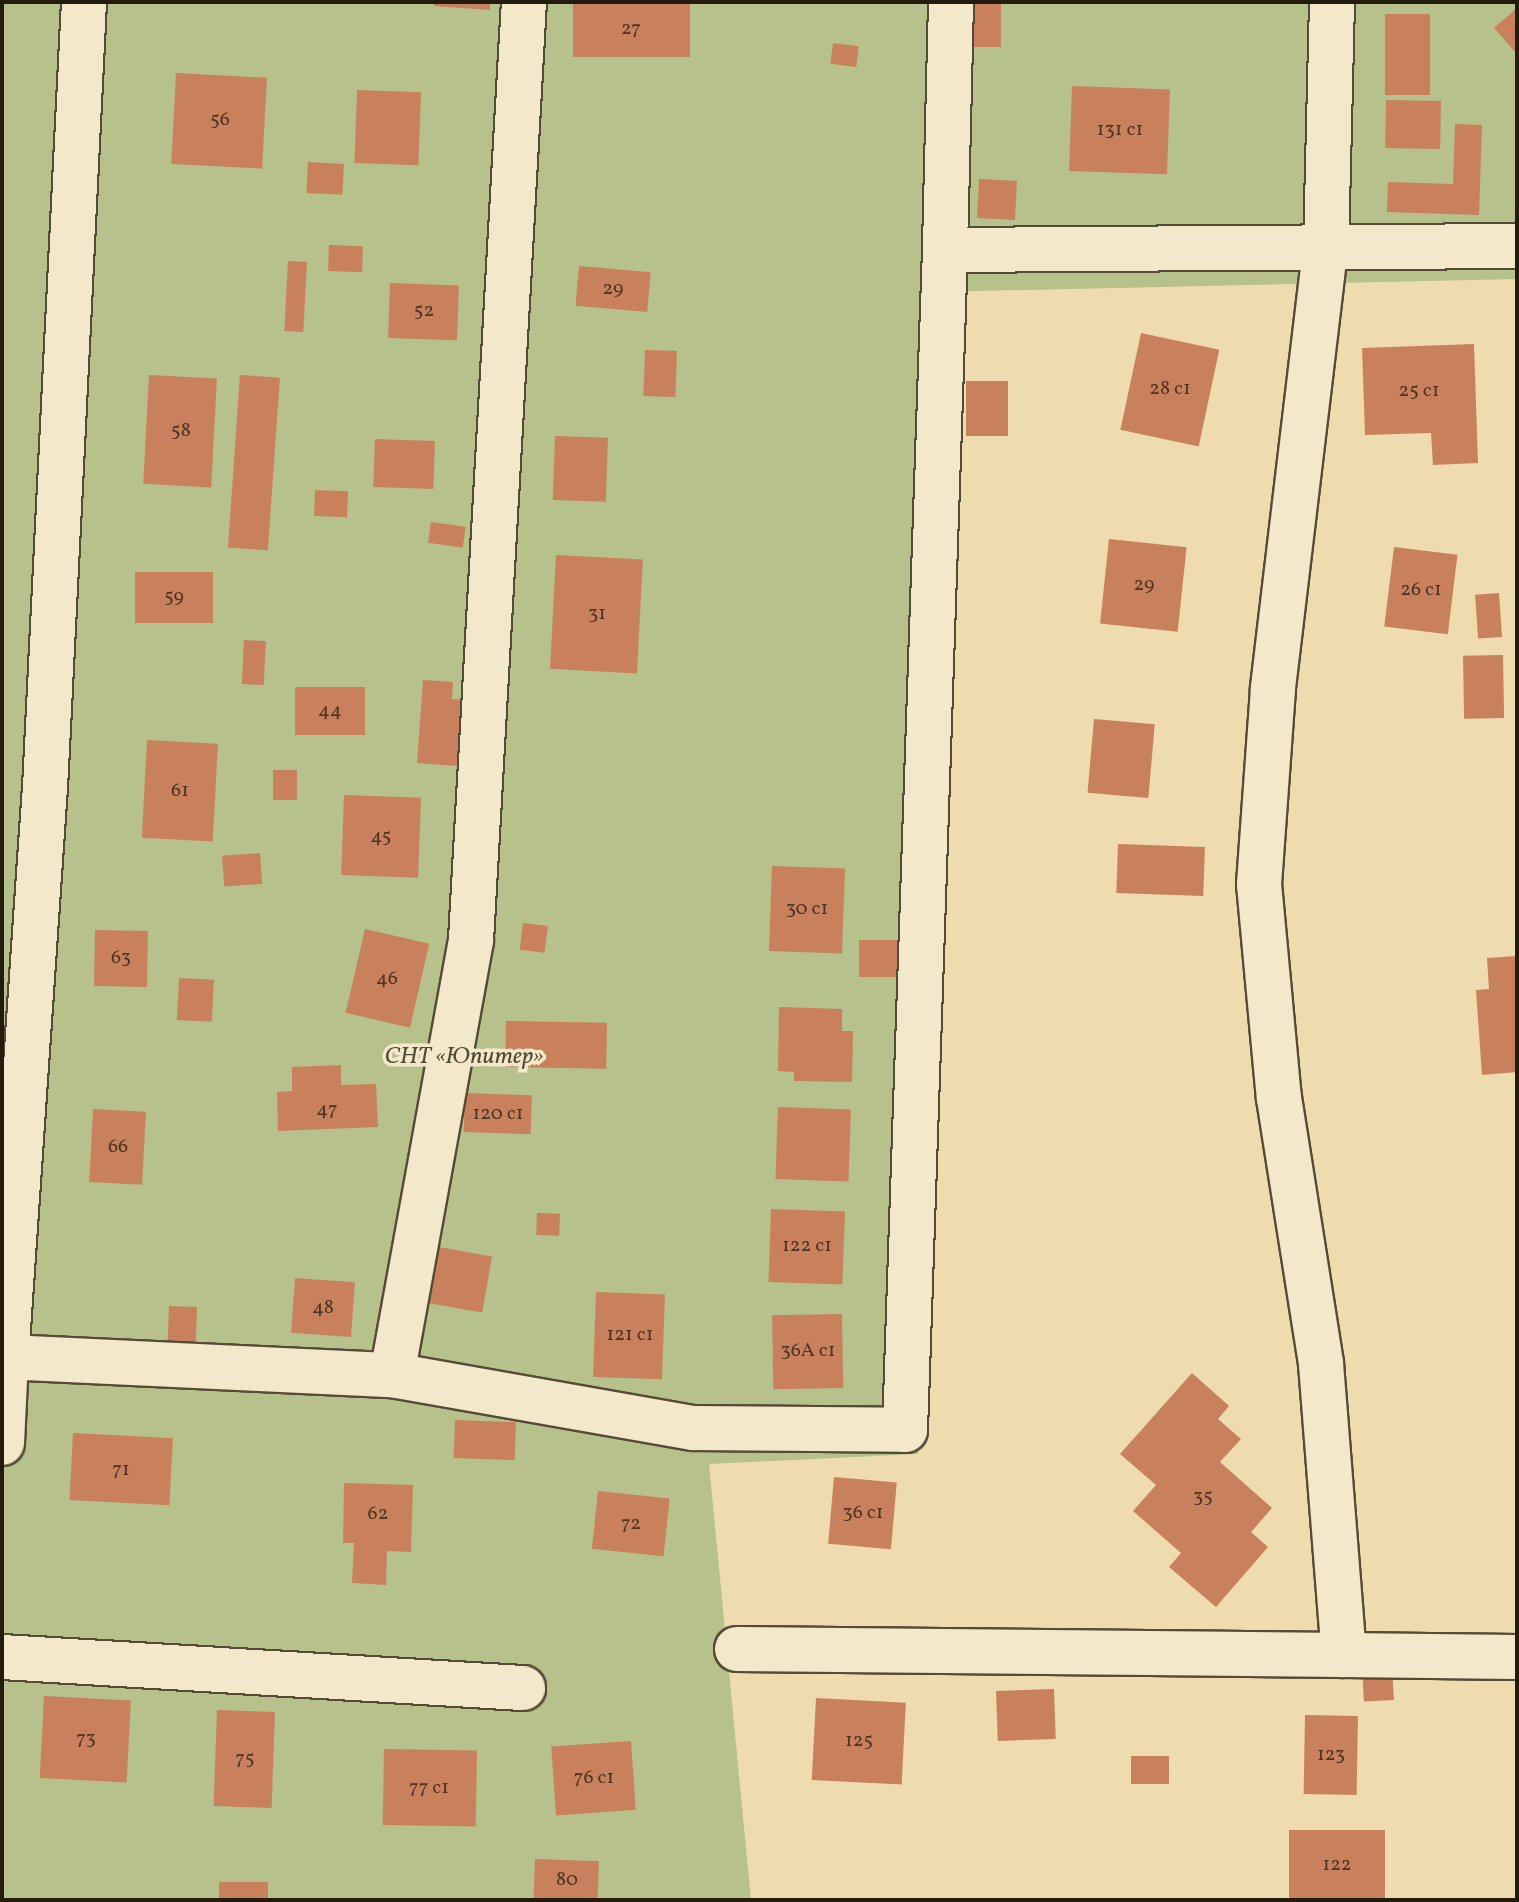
<!DOCTYPE html>
<html>
<head>
<meta charset="utf-8">
<style>
	body { margin:0 }
	#map { position:relative; width:1519px; height:1902px; overflow:hidden; background:#eedbae; font-family:Vollkorn,serif }
	div>[style] { position:absolute }
	[style*='--x'] { left:calc(var(--x)*1px); top:calc(var(--y)*1px); width:calc(var(--w)*1px); rotate:calc(var(--a)*1deg) }
	.green>* { inset:0; background:#b6c18c }
	.building>* { inset:0; background:#c8815c; transform-origin:0 0 }
	.roads { filter:drop-shadow(2px 0 #564b37) drop-shadow(-2px 0 #564b37) drop-shadow(0 2px #564b37) drop-shadow(0 -2px #564b37) }
	.minor>* { height:44px; margin:-22px; padding:0 22px; transform-origin:22px; border-radius:22px; background:#f4e8ca }
	span { translate:-50% -50%; white-space:nowrap; text-align:center; line-height:1.15; -webkit-text-stroke:7px #f4e8ca; paint-order:stroke }
	.number-label { font-size:20px; color:#4d3422 }
	.number-label span { -webkit-text-stroke-width:0 }
	.park-label { font-size:24px; color:#504d34; font-style:italic }
	.frame { position:absolute; inset:0; border:4px solid #241b0f; pointer-events:none }
</style>
</head>
<body>
<div id="map">
	<div class="green">
		<div style="clip-path:polygon(2px 2px,1517px 2px,1517px 279px,932px 292px,918px 1454px,709px 1464px,751px 1900px,2px 1900px)"></div>
	</div>
	<div class="building">
		<div style="clip-path:polygon(434px 2px,490px 2px,490px 10px,434px 6px)"></div>
		<div style="left:573px;top:2px;width:117px;height:55px"></div>
		<div style="left:969px;top:3px;width:32px;height:44px"></div>
		<div style="clip-path:polygon(1517px 8px,1517px 54px,1494px 28px)"></div>
		<div style="left:1385px;top:14px;width:45px;height:81px"></div>
		<div style="left:833px;top:43px;width:26px;height:21px;rotate:7deg"></div>
		<div style="left:176px;top:73px;width:91px;height:91px;rotate:3deg"></div>
		<div style="left:1072px;top:86px;width:98px;height:85px;rotate:2deg"></div>
		<div style="left:357px;top:90px;width:64px;height:73px;rotate:2deg"></div>
		<div style="left:1386px;top:100px;width:55px;height:48px;rotate:1deg"></div>
		<div style="clip-path:polygon(1455px 124px,1482px 125px,1479px 215px,1387px 212px,1388px 182px,1453px 184px)"></div>
		<div style="left:308px;top:162px;width:36px;height:31px;rotate:3deg"></div>
		<div style="left:979px;top:179px;width:38px;height:39px;rotate:3deg"></div>
		<div style="left:329px;top:245px;width:34px;height:26px;rotate:2deg"></div>
		<div style="left:288px;top:261px;width:19px;height:70px;rotate:3deg"></div>
		<div style="left:579px;top:266px;width:72px;height:40px;rotate:5deg"></div>
		<div style="left:390px;top:283px;width:69px;height:55px;rotate:2deg"></div>
		<div style="left:1141px;top:333px;width:80px;height:99px;rotate:12deg"></div>
		<div style="clip-path:polygon(1474px 344px,1478px 463px,1433px 465px,1431px 433px,1365px 435px,1362px 348px)"></div>
		<div style="left:645px;top:350px;width:32px;height:46px;rotate:2deg"></div>
		<div style="left:149px;top:375px;width:68px;height:109px;rotate:3deg"></div>
		<div style="left:240px;top:375px;width:40px;height:173px;rotate:4deg"></div>
		<div style="left:966px;top:381px;width:42px;height:55px"></div>
		<div style="left:555px;top:436px;width:53px;height:64px;rotate:2deg"></div>
		<div style="left:375px;top:439px;width:60px;height:48px;rotate:2deg"></div>
		<div style="left:315px;top:490px;width:33px;height:26px;rotate:2deg"></div>
		<div style="left:431px;top:522px;width:35px;height:21px;rotate:8deg"></div>
		<div style="left:1109px;top:539px;width:78px;height:85px;rotate:6deg"></div>
		<div style="left:1394px;top:547px;width:64px;height:80px;rotate:7deg"></div>
		<div style="left:556px;top:555px;width:87px;height:114px;rotate:3deg"></div>
		<div style="left:135px;top:572px;width:78px;height:51px"></div>
		<div style="left:1499px;top:593px;width:44px;height:24px;rotate:86deg"></div>
		<div style="left:244px;top:640px;width:22px;height:44px;rotate:3deg"></div>
		<div style="left:1503px;top:655px;width:63px;height:40px;rotate:89deg"></div>
		<div style="clip-path:polygon(423px 680px,453px 682px,452px 699px,462px 700px,457px 766px,417px 763px)"></div>
		<div style="left:365px;top:687px;width:48px;height:70px;rotate:90deg"></div>
		<div style="left:1094px;top:719px;width:61px;height:74px;rotate:5deg"></div>
		<div style="left:147px;top:740px;width:71px;height:98px;rotate:3deg"></div>
		<div style="left:273px;top:770px;width:24px;height:30px"></div>
		<div style="left:344px;top:795px;width:77px;height:80px;rotate:2deg"></div>
		<div style="left:1118px;top:844px;width:87px;height:49px;rotate:2deg"></div>
		<div style="left:260px;top:853px;width:31px;height:38px;rotate:86deg"></div>
		<div style="left:772px;top:866px;width:73px;height:85px;rotate:2deg"></div>
		<div style="left:523px;top:923px;width:25px;height:27px;rotate:7deg"></div>
		<div style="left:365px;top:929px;width:66px;height:86px;rotate:13deg"></div>
		<div style="left:95px;top:930px;width:53px;height:56px;rotate:1deg"></div>
		<div style="left:905px;top:940px;width:37px;height:46px;rotate:90deg"></div>
		<div style="clip-path:polygon(1517px 956px,1517px 1072px,1482px 1075px,1476px 990px,1489px 989px,1487px 958px)"></div>
		<div style="left:179px;top:978px;width:35px;height:42px;rotate:3deg"></div>
		<div style="clip-path:polygon(779px 1007px,842px 1009px,842px 1031px,853px 1031px,852px 1082px,794px 1081px,794px 1072px,778px 1071px)"></div>
		<div style="left:506px;top:1021px;width:101px;height:46px;rotate:1deg"></div>
		<div style="clip-path:polygon(341px 1065px,341px 1085px,376px 1084px,378px 1127px,278px 1131px,277px 1092px,292px 1091px,292px 1067px)"></div>
		<div style="left:465px;top:1093px;width:67px;height:39px;rotate:2deg"></div>
		<div style="left:778px;top:1107px;width:73px;height:72px;rotate:2deg"></div>
		<div style="left:93px;top:1109px;width:53px;height:73px;rotate:3deg"></div>
		<div style="left:771px;top:1209px;width:74px;height:73px;rotate:2deg"></div>
		<div style="left:537px;top:1213px;width:23px;height:22px;rotate:2deg"></div>
		<div style="left:433px;top:1246px;width:60px;height:57px;rotate:10deg"></div>
		<div style="left:295px;top:1278px;width:60px;height:55px;rotate:4deg"></div>
		<div style="left:596px;top:1292px;width:69px;height:85px;rotate:2deg"></div>
		<div style="left:169px;top:1306px;width:28px;height:39px;rotate:2deg"></div>
		<div style="left:842px;top:1314px;width:74px;height:70px;rotate:89deg"></div>
		<div style="clip-path:polygon(1192px 1373px,1229px 1406px,1218px 1419px,1241px 1439px,1220px 1462px,1272px 1508px,1251px 1532px,1268px 1547px,1216px 1607px,1169px 1567px,1181px 1553px,1133px 1511px,1156px 1485px,1120px 1454px)"></div>
		<div style="left:455px;top:1420px;width:61px;height:38px;rotate:2deg"></div>
		<div style="left:73px;top:1433px;width:100px;height:67px;rotate:3deg"></div>
		<div style="left:834px;top:1477px;width:63px;height:67px;rotate:5deg"></div>
		<div style="clip-path:polygon(344px 1483px,413px 1485px,411px 1552px,387px 1551px,386px 1585px,352px 1583px,354px 1543px,343px 1543px)"></div>
		<div style="left:598px;top:1491px;width:72px;height:58px;rotate:6deg"></div>
		<div style="left:1392px;top:1664px;width:36px;height:30px;rotate:87deg"></div>
		<div style="left:1054px;top:1689px;width:50px;height:58px;rotate:88deg"></div>
		<div style="left:44px;top:1696px;width:87px;height:82px;rotate:3deg"></div>
		<div style="left:816px;top:1698px;width:90px;height:82px;rotate:3deg"></div>
		<div style="left:217px;top:1710px;width:58px;height:96px;rotate:2deg"></div>
		<div style="left:1305px;top:1715px;width:53px;height:79px;rotate:1deg"></div>
		<div style="left:631px;top:1741px;width:69px;height:80px;rotate:86deg"></div>
		<div style="left:384px;top:1749px;width:93px;height:76px;rotate:1deg"></div>
		<div style="left:1131px;top:1756px;width:38px;height:28px"></div>
		<div style="left:1289px;top:1830px;width:96px;height:70px"></div>
		<div style="left:535px;top:1859px;width:64px;height:41px;rotate:2deg"></div>
		<div style="left:219px;top:1882px;width:49px;height:18px"></div>
	</div>
	<div class="roads">
		<div class="minor">
			<div style="--x:84;--y:2;--w:786;--a:92.84"></div>
			<div style="--x:45;--y:787;--w:571;--a:93.91"></div>
			<div style="--x:6;--y:1357;--w:386;--a:2.7"></div>
			<div style="--x:392;--y:1375;--w:442;--a:-79.7"></div>
			<div style="--x:471;--y:940;--w:939;--a:-86.77"></div>
			<div style="--x:951;--y:2;--w:248;--a:91.4"></div>
			<div style="--x:945;--y:250;--w:572;--a:-0.4"></div>
			<div style="--x:1332;--y:2;--w:241;--a:91.4"></div>
			<div style="--x:1326;--y:243;--w:449;--a:96.8"></div>
			<div style="--x:1273;--y:689;--w:196;--a:94.1"></div>
			<div style="--x:1259;--y:884;--w:215;--a:84.7"></div>
			<div style="--x:1279;--y:1098;--w:269;--a:81"></div>
			<div style="--x:1321;--y:1364;--w:292;--a:85.5"></div>
			<div style="--x:1344;--y:1655;--w:173;--a:0.7"></div>
			<div style="--x:392;--y:1375;--w:306;--a:10"></div>
			<div style="--x:693;--y:1428;--w:212;--a:0.5"></div>
			<div style="--x:905;--y:1430;--w:1181;--a:-88.06"></div>
			<div style="--x:2;--y:1443;--w:86;--a:-87.3"></div>
			<div style="--x:737;--y:1649;--w:607;--a:0.57"></div>
			<div style="--x:2;--y:1657;--w:522;--a:3.41"></div>
		</div>
	</div>
	<div class="number-label">
		<span style="left:631px;top:29px">27</span>
		<span style="left:220px;top:120px">56</span>
		<span style="left:1120px;top:130px">131 с1</span>
		<span style="left:613px;top:289px">29</span>
		<span style="left:424px;top:311px">52</span>
		<span style="left:1170px;top:389px">28 с1</span>
		<span style="left:1419px;top:391px">25 с1</span>
		<span style="left:181px;top:431px">58</span>
		<span style="left:1144px;top:585px">29</span>
		<span style="left:1421px;top:590px">26 с1</span>
		<span style="left:174px;top:597px">59</span>
		<span style="left:597px;top:614px">31</span>
		<span style="left:330px;top:711px">44</span>
		<span style="left:180px;top:791px">61</span>
		<span style="left:381px;top:837px">45</span>
		<span style="left:807px;top:909px">30 с1</span>
		<span style="left:121px;top:958px">63</span>
		<span style="left:387px;top:979px">46</span>
		<span style="left:327px;top:1110px">47</span>
		<span style="left:498px;top:1114px">120 с1</span>
		<span style="left:118px;top:1147px">66</span>
		<span style="left:807px;top:1246px">122 с1</span>
		<span style="left:323px;top:1308px">48</span>
		<span style="left:630px;top:1335px">121 с1</span>
		<span style="left:808px;top:1351px">36А с1</span>
		<span style="left:121px;top:1470px">71</span>
		<span style="left:1203px;top:1497px">35</span>
		<span style="left:863px;top:1513px">36 с1</span>
		<span style="left:378px;top:1514px">62</span>
		<span style="left:631px;top:1524px">72</span>
		<span style="left:86px;top:1739px">73</span>
		<span style="left:859px;top:1741px">125</span>
		<span style="left:1331px;top:1755px">123</span>
		<span style="left:245px;top:1759px">75</span>
		<span style="left:594px;top:1778px">76 с1</span>
		<span style="left:429px;top:1788px">77 с1</span>
		<span style="left:1337px;top:1865px">122</span>
		<span style="left:567px;top:1880px">80</span>
	</div>
	<div class="park-label">
		<span style="left:464px;top:1058px">СНТ «Юпитер»</span>
	</div>
	<div class="frame"></div>
</div>
</body>
</html>
